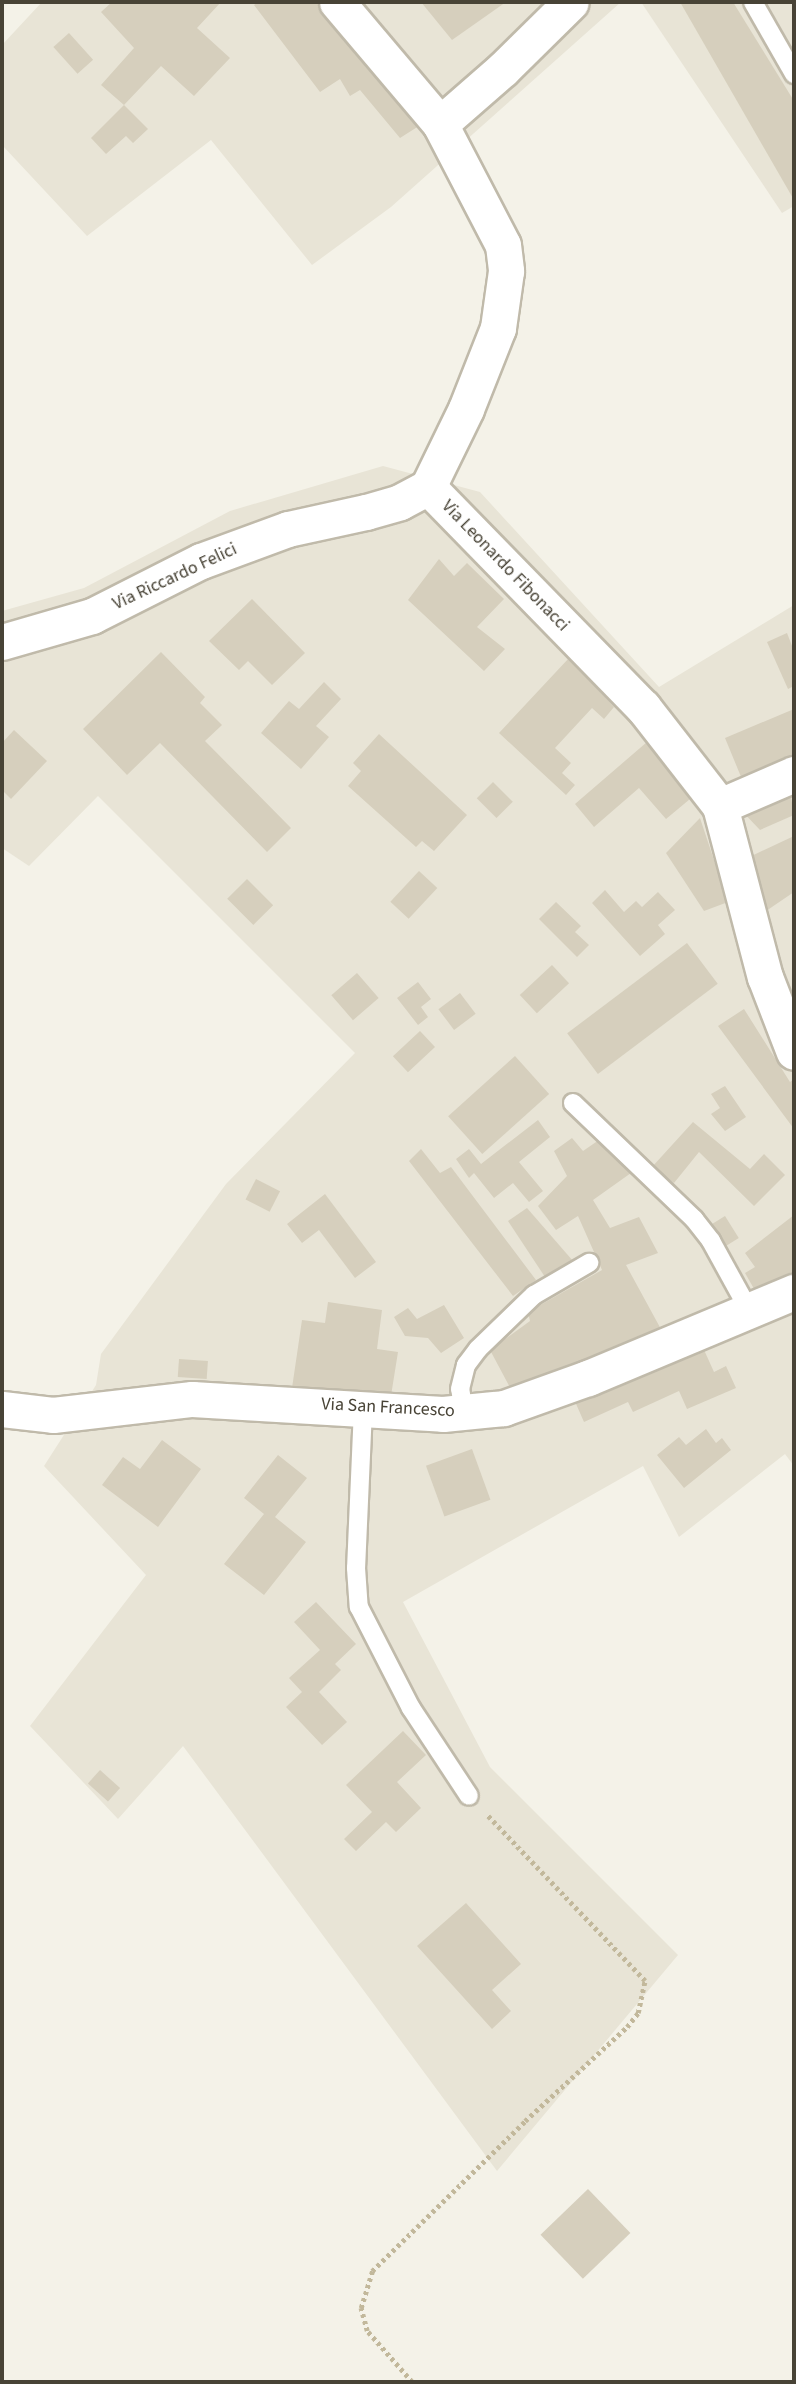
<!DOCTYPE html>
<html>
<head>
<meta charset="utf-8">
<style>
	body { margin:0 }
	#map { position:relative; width:796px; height:2384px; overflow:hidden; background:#f4f2e8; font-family:"Source Sans 3",sans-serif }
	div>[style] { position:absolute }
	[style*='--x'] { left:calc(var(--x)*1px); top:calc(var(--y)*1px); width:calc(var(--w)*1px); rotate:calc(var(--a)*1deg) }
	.residential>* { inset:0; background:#e8e4d6 }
	.building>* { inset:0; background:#d6cfbd; transform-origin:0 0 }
	.path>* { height:4.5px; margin-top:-2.25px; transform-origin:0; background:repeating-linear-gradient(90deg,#c2b89b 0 3.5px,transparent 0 7px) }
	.roads { filter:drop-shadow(2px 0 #c0baaa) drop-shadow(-2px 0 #c0baaa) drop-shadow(0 2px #c0baaa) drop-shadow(0 -2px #c0baaa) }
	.lane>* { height:18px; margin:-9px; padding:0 9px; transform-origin:9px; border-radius:9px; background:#fff }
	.street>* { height:35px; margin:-17.5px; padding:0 17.5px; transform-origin:17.5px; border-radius:17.5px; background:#fff }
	span { translate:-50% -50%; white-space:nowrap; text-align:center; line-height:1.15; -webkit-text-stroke:6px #fff; paint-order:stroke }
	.street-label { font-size:18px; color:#484336 }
	.frame { position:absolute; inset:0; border:4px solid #484336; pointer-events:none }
</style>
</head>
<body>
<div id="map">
	<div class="residential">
		<div style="clip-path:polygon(42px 2px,621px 2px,391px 207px,312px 265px,211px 140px,87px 236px,2px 145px,2px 45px)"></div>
		<div style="clip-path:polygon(641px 2px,794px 2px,794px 206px,782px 213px)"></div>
		<div style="clip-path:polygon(383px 466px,480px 492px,659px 687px,794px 605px,794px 1466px,785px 1454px,679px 1537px,643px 1466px,403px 1602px,490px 1767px,678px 1955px,497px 2171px,183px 1746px,118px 1819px,30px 1726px,146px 1575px,44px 1466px,96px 1385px,101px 1354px,226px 1184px,355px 1053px,98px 796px,29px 866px,2px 848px,2px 611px,84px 588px,230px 511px)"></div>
	</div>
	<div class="building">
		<div style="clip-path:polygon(112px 2px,221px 2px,197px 28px,230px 58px,194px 96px,161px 66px,124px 105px,101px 85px,134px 48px,101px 12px)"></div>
		<div style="clip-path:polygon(258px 2px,323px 2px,422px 124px,400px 138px,360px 90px,350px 96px,340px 79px,320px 92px,254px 5px)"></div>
		<div style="clip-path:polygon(421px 2px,506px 2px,452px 40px)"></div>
		<div style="clip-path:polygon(680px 2px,733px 2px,794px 101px,794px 200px)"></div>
		<div style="left:69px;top:33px;width:36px;height:21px;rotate:48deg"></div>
		<div style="clip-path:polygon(124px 105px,148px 129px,133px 143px,126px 136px,106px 154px,91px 138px)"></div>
		<div style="clip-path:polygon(439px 559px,454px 576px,467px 563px,504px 599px,477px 627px,505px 649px,484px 671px,408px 600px)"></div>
		<div style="clip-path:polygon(252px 599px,305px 653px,272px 685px,248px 661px,239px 670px,209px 641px)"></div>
		<div style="clip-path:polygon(787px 633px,794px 651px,794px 686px,788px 689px,767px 642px)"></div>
		<div style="clip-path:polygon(161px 652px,205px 697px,200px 703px,222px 725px,205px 741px,291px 828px,267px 852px,160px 743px,127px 775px,83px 729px)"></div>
		<div style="clip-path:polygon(569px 658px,614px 707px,604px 719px,592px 708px,555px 748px,571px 763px,562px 773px,575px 785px,566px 795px,499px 733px)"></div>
		<div style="clip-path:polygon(324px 682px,341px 699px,316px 726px,329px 737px,301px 769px,261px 733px,289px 701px,299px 709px)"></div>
		<div style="clip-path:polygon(794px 709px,794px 763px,744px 784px,725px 738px)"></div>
		<div style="clip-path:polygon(14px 730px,47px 761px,11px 799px,2px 790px,2px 743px)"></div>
		<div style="clip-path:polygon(379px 734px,467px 815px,434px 851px,422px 841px,416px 847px,348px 786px,361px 771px,353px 763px)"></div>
		<div style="clip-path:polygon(647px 742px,690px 799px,666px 819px,639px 788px,594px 827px,575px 804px)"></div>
		<div style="left:493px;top:782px;width:28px;height:23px;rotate:45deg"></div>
		<div style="clip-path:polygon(790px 790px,794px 815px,760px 830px,740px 809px)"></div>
		<div style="clip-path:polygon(700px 818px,728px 902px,704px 911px,666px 853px)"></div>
		<div style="clip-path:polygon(794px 836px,794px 892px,760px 915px,743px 860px)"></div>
		<div style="left:419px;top:871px;width:25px;height:42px;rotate:43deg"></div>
		<div style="left:247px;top:879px;width:37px;height:28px;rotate:45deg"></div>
		<div style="clip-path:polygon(605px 890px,624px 912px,636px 901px,642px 907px,658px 892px,675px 910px,658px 925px,665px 934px,640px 956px,592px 903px)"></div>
		<div style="clip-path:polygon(556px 902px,581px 926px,575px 932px,589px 945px,577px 957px,539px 919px)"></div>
		<div style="left:687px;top:943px;width:51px;height:150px;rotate:53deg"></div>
		<div style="left:552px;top:965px;width:25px;height:44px;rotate:47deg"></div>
		<div style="left:357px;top:973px;width:33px;height:34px;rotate:49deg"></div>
		<div style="clip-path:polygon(418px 982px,431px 999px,421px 1007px,428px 1017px,418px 1025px,397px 998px)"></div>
		<div style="left:460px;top:993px;width:26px;height:27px;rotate:53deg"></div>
		<div style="clip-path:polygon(744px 1009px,790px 1082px,794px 1079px,794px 1129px,718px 1026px)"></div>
		<div style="left:420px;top:1031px;width:22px;height:37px;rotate:47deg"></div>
		<div style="left:515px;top:1056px;width:51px;height:90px;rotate:48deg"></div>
		<div style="clip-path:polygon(725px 1086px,746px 1117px,725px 1131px,711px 1114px,720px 1108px,711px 1094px)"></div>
		<div style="clip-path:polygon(538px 1120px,550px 1137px,519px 1162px,543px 1191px,529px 1202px,513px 1183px,494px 1198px,474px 1173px,469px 1178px,456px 1159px,469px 1149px,481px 1164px)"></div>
		<div style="clip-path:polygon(693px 1122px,750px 1169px,764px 1154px,785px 1175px,754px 1206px,699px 1152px,674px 1183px,652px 1167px)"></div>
		<div style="clip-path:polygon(572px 1138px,583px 1151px,599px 1140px,631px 1173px,593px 1200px,610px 1228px,639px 1217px,658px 1253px,626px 1265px,662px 1331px,514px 1395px,490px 1350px,530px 1321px,528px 1312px,602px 1270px,578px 1216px,556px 1230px,538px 1206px,567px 1176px,554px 1151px)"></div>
		<div style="clip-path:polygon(421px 1149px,440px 1173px,451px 1167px,536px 1280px,513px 1296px,409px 1161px)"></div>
		<div style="left:256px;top:1179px;width:27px;height:23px;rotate:27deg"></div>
		<div style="clip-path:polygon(325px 1194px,376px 1262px,355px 1278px,319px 1230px,302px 1243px,287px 1224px)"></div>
		<div style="clip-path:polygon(527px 1208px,573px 1261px,545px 1277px,508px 1221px)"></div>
		<div style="clip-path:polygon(794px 1215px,794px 1282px,761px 1301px,745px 1273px,755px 1267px,745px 1253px)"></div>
		<div style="left:725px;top:1216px;width:26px;height:19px;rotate:58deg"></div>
		<div style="clip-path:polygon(328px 1302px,382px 1310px,377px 1349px,398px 1352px,390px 1402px,292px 1388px,302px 1320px,325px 1323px)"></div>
		<div style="clip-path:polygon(444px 1305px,464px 1338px,441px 1353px,428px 1338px,405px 1336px,394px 1317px,408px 1308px,417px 1319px)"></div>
		<div style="clip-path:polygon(700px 1341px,714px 1372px,726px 1366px,736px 1388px,687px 1409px,679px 1391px,633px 1412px,628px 1402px,584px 1422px,573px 1397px)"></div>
		<div style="left:179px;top:1359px;width:29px;height:18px;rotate:4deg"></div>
		<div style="clip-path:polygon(706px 1429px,716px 1443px,722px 1438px,731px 1450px,684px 1488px,657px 1455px,679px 1437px,686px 1445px)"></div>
		<div style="clip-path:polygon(162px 1440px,201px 1469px,158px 1527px,102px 1485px,123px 1457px,140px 1469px)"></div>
		<div style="left:472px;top:1449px;width:54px;height:49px;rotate:70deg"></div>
		<div style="clip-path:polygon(278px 1455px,307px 1478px,275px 1517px,306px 1542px,264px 1595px,224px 1564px,264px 1514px,244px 1498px)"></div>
		<div style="clip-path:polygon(316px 1602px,356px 1644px,335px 1664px,341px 1670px,319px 1692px,347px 1722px,322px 1745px,286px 1707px,302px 1692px,289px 1678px,320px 1650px,294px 1622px)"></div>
		<div style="clip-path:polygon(403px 1731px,426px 1755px,397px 1782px,421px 1808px,396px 1832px,386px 1822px,356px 1851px,344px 1839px,372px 1812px,346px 1785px)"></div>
		<div style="left:100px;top:1770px;width:27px;height:18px;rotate:42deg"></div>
		<div style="clip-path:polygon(466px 1903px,521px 1964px,492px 1990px,511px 2011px,492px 2029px,417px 1946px)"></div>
		<div style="left:588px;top:2189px;width:61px;height:66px;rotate:46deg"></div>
	</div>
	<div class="path">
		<div style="--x:412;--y:2382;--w:68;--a:-131.4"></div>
		<div style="--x:367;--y:2331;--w:24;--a:-105"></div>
		<div style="--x:361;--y:2308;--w:39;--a:-73"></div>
		<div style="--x:372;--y:2271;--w:214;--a:-44.4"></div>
		<div style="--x:525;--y:2121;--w:139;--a:-42.7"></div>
		<div style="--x:627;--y:2027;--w:18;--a:-52"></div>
		<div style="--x:638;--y:2013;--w:33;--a:-78"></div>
		<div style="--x:645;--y:1981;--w:228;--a:-133.6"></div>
	</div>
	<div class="roads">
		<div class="lane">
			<div style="--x:753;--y:2;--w:83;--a:60.3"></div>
			<div style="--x:573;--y:1103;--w:168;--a:43.8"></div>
			<div style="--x:694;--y:1219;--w:28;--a:52"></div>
			<div style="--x:711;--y:1241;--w:81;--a:61.2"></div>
			<div style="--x:363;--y:1409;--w:159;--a:92.5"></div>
			<div style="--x:356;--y:1568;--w:39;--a:86"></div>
			<div style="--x:359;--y:1607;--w:114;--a:62.8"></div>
			<div style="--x:411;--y:1708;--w:105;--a:56.6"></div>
			<div style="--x:464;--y:1413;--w:24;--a:-99"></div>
			<div style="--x:460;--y:1389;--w:25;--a:-76"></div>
			<div style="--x:466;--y:1365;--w:20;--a:-53"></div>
			<div style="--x:478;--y:1349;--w:78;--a:-44"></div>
			<div style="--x:534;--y:1295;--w:64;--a:-30.2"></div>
		</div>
		<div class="street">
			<div style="--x:337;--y:2;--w:160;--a:49.8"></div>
			<div style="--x:440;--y:124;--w:136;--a:62.5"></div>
			<div style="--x:503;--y:245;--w:26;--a:83"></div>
			<div style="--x:506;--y:271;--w:58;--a:98"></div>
			<div style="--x:498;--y:328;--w:87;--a:111.6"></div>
			<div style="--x:466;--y:409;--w:87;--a:116"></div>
			<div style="--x:440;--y:124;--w:84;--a:-41.1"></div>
			<div style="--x:503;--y:69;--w:95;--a:-44.6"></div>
			<div style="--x:428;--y:487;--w:308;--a:45.7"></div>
			<div style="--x:643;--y:707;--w:125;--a:52.1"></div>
			<div style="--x:720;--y:806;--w:177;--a:75.3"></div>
			<div style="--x:765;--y:977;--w:80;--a:68.9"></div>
			<div style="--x:2;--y:642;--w:94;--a:-16.1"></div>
			<div style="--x:92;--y:616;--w:122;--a:-26.8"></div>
			<div style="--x:201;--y:561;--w:93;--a:-20.2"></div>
			<div style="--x:288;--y:529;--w:80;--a:-12.3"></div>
			<div style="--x:366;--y:512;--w:35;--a:-16"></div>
			<div style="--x:400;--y:502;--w:32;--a:-28"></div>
			<div style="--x:720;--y:806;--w:81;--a:-23.4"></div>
			<div style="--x:2;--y:1409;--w:51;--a:6.7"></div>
			<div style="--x:53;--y:1415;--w:140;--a:-6.6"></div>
			<div style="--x:192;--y:1399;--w:251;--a:3.4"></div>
			<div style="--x:443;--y:1414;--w:61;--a:-5.6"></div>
			<div style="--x:504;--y:1408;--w:89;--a:-19.7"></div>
			<div style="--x:588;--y:1378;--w:223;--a:-22.7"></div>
		</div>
	</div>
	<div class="street-label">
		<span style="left:505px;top:566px;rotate:46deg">Via Leonardo Fibonacci</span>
		<span style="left:175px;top:577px;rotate:-25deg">Via Riccardo Felici</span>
		<span style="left:388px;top:1408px;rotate:3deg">Via San Francesco</span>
	</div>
	<div class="frame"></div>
</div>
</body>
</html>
